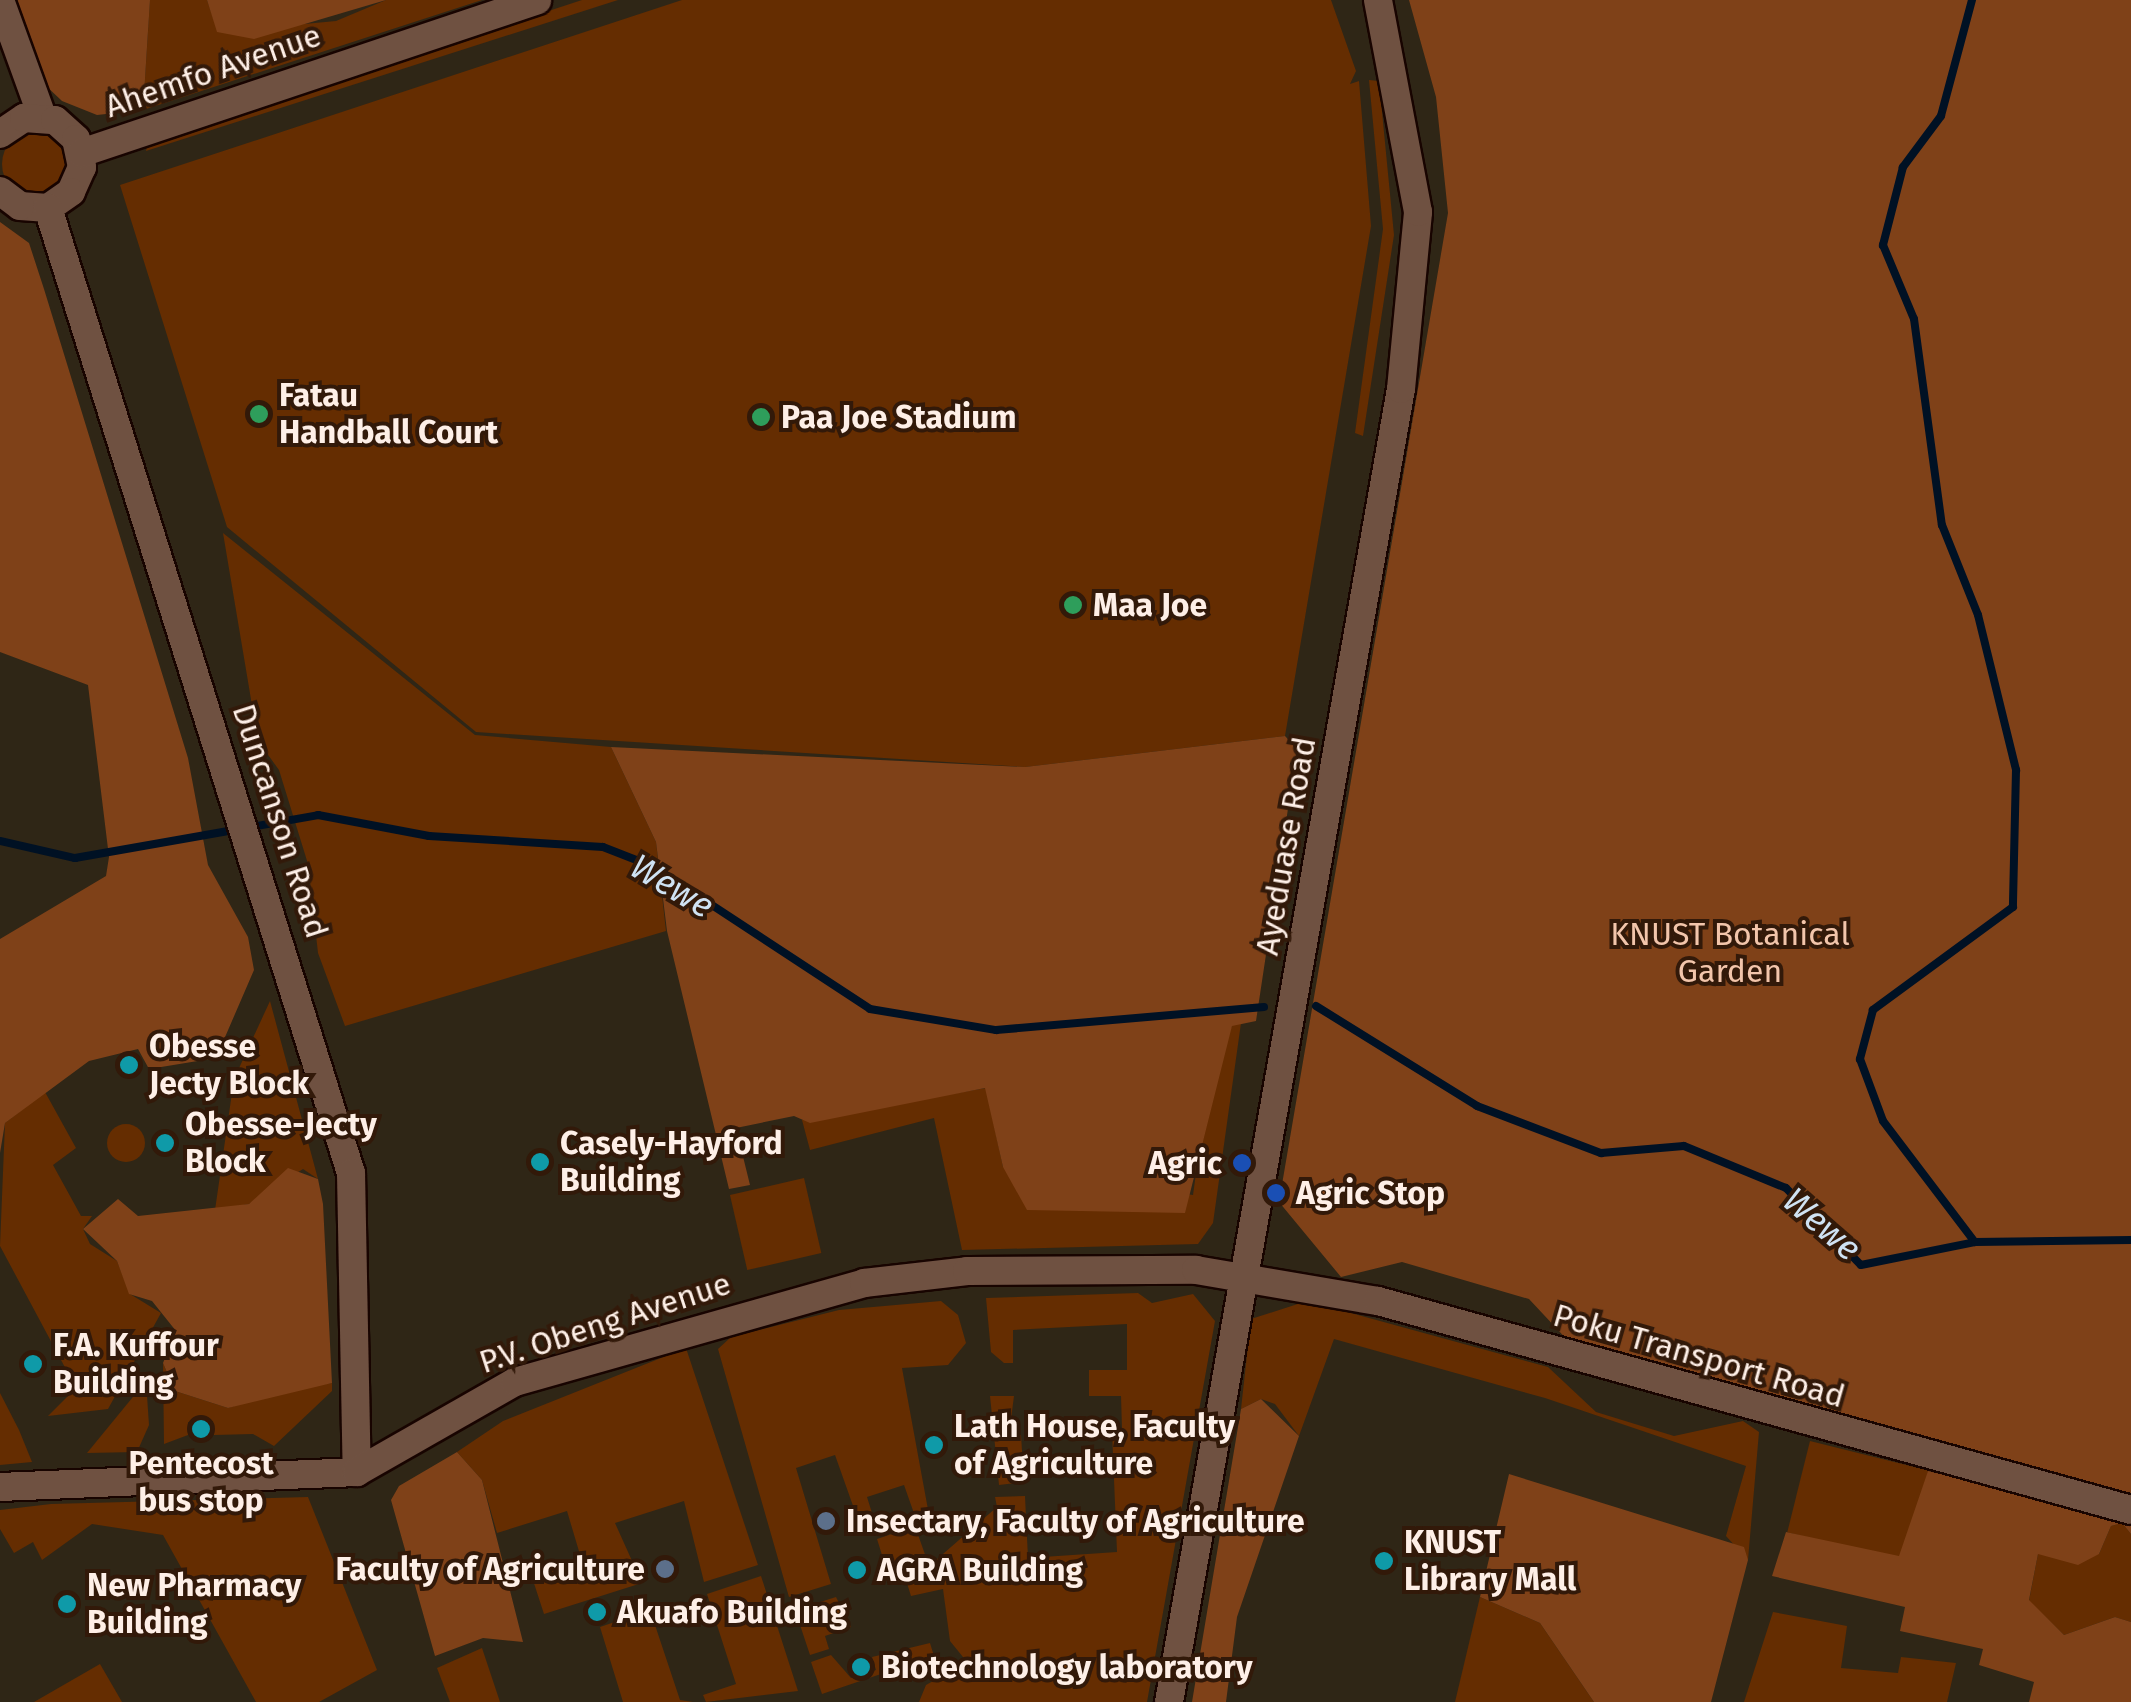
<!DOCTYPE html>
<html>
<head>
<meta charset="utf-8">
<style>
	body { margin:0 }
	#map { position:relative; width:2131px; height:1702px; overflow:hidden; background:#321909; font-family:"Fira Sans",sans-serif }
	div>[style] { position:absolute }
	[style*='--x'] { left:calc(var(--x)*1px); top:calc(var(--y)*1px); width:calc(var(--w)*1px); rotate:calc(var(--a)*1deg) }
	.education>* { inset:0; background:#2f2616; transform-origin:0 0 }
	.green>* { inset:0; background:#652d01; transform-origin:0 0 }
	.round { border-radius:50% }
	.forest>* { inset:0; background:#7f4118 }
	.stream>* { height:8px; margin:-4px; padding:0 4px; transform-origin:4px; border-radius:4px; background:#001124 }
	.roads { filter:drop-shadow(2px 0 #180400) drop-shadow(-2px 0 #180400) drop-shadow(0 2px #180400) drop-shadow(0 -2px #180400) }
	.minor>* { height:28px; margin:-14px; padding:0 14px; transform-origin:14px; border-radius:14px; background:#6f5141 }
	.dots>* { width:28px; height:28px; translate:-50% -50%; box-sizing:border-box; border:5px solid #321909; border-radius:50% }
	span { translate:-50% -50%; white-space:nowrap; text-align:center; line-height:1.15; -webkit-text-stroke:8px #321909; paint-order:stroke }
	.street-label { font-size:32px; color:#feefe7 }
	.poi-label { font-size:32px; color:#feefe7; font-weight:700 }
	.left { translate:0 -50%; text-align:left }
	.right { translate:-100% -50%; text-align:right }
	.park-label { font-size:32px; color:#f2c5ab }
	.water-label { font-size:35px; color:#cfe2f3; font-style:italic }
</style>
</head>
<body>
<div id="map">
	<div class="education">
		<div style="left:0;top:0;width:2131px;height:1702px"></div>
	</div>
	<div class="green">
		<div style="clip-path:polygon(150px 0,207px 0,218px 32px,336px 21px,386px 0,482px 0,143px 110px)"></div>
		<div style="clip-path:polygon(582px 0,618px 0,146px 151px,148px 142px)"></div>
		<div style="clip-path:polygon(682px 0,1331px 0,1356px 71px,1350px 84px,1359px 81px,1371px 226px,1285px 736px,1025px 767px,476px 732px,227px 527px,120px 185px)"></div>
		<div style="clip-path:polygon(1369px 80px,1379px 81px,1394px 235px,1363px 436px,1355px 433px,1383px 229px)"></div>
		<div class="round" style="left:2px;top:130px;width:68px;height:68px"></div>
		<div style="clip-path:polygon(223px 533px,475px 735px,611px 747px,656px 842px,666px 931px,345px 1026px,318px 953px,308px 864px,279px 770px,258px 741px)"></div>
		<div style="clip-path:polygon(270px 1001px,318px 1179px,303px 1169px,249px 1204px,215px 1210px,234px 1079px)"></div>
		<div style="clip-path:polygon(1241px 1023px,1213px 1223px,1198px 1244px,962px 1250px,934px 1118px,810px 1150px,802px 1120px,986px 1088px,1003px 1167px,1193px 1195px,1203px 1122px,1232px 1025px)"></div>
		<div style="clip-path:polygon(45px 1092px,76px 1148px,53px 1165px,81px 1216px,92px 1216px,83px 1229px,90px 1244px,117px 1261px,130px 1294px,161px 1313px,108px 1409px,48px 1416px,76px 1388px,0 1246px,5px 1123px)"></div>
		<div class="round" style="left:107px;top:1124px;width:38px;height:38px"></div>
		<div style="left:804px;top:1178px;width:77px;height:76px;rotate:77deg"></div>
		<div style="clip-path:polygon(1138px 1293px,1152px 1303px,1193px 1294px,1215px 1321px,1147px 1702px,919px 1702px,926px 1685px,967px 1662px,950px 1641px,943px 1589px,911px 1596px,906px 1580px,891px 1584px,877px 1539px,915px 1526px,934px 1580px,936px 1560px,997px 1507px,995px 1497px,1025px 1496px,1028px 1558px,1117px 1552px,1112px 1431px,1122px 1429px,1121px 1396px,1089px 1396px,1089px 1370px,1127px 1370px,1127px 1324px,1013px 1330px,1013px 1363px,1004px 1363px,991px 1352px,986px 1298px)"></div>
		<div style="clip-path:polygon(941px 1301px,958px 1315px,966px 1343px,948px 1365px,902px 1368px,929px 1515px,916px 1519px,904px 1485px,867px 1497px,877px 1529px,863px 1534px,835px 1455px,796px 1468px,831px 1584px,789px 1597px,718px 1349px,731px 1337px,839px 1310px)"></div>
		<div style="clip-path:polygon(1307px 1301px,1548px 1367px,1596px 1412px,1674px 1436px,1743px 1421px,1759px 1432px,1748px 1560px,1726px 1536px,1746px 1466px,1545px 1398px,1334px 1339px,1299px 1436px,1275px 1404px,1261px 1399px,1241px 1409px,1251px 1319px)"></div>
		<div style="clip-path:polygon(686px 1348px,758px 1565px,704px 1582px,684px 1501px,615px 1523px,642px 1583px,544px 1614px,528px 1565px,581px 1558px,567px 1511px,497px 1533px,482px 1480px,457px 1452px,503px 1421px)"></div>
		<div style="clip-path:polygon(163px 1363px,175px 1391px,228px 1408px,283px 1391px,332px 1383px,332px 1391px,274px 1446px,253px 1434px,214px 1435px,213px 1421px,188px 1422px,188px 1435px,164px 1444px)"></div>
		<div style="clip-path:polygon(146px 1381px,149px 1425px,137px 1452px,87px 1453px)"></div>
		<div style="clip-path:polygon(0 1393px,19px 1430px,32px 1462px,0 1465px)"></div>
		<div style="clip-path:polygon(990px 1396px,1014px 1396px,1009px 1435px,1021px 1435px,1024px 1482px,999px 1485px)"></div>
		<div style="left:1810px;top:1441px;width:122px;height:94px;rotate:14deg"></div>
		<div style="clip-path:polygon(308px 1497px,377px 1670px,319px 1702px,256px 1702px,163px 1535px,92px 1524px,42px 1560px,33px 1542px,14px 1553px,0 1529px,0 1510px,51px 1504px)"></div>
		<div style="clip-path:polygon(2122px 1523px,2131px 1534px,2131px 1622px,2115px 1617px,2064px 1635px,2029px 1601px,2038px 1554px,2099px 1554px,2111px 1526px)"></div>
		<div style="clip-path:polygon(761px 1576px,798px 1691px,706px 1702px,703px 1695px,736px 1684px,707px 1594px)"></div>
		<div style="clip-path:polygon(836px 1597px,851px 1627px,825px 1636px,829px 1649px,810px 1655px,795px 1610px)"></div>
		<div style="clip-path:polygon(1480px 1597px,1540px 1623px,1594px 1702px,1455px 1702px)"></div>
		<div style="clip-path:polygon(650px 1610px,680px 1700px,693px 1702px,623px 1702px,600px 1627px)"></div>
		<div style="clip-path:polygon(1773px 1612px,1847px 1626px,1841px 1668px,1898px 1673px,1901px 1657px,1956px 1663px,1947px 1702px,1744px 1702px)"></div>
		<div style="clip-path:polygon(930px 1643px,934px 1656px,822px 1694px,811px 1662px,831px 1655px,851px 1678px,876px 1670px,872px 1657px)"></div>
		<div style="clip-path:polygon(482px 1648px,500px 1702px,450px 1702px,437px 1668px)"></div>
		<div style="clip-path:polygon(100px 1664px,122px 1702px,34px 1702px)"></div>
	</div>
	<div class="forest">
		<div style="clip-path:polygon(17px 0,150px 0,143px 110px,97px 115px,62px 101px,44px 84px)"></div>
		<div style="clip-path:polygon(207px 0,386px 0,254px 39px,217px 32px)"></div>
		<div style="clip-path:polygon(1409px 0,2131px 0,2131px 1509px,1572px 1345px,1529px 1299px,1402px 1262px,1341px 1277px,1279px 1202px,1448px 213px,1436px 97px)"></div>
		<div style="clip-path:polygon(0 222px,29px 243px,44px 289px,188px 758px,208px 865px,248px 937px,254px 970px,216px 1058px,149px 1069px,138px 1049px,89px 1061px,5px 1123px,0 1153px,0 939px,106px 876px,109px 857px,88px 685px,0 652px)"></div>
		<div style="clip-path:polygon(1285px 736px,1297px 749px,1256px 1021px,1232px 1026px,1185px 1213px,1027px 1210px,1003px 1167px,985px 1088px,810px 1123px,794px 1116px,736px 1128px,750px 1185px,729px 1189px,667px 931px,656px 842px,611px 747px,1025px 767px)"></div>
		<div style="clip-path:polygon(288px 1168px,318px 1179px,323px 1204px,332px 1383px,228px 1408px,175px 1391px,163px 1363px,176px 1331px,152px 1301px,129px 1294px,117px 1261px,83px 1229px,118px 1199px,138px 1216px,249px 1204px)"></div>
		<div style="clip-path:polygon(1261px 1399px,1299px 1436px,1237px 1617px,1226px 1702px,1192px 1702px,1241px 1409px)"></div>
		<div style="clip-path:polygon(457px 1452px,482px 1480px,523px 1642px,483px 1638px,435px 1656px,391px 1500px,399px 1486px)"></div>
		<div style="clip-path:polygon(1928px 1471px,2131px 1519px,2131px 1534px,2122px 1523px,2111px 1526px,2099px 1554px,2078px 1565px,2038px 1554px,2029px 1600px,2064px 1635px,2115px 1617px,2131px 1622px,2131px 1702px,2029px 1702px,2034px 1682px,1979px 1665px,1983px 1649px,1900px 1631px,1905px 1607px,1772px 1576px,1786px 1532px,1899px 1556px)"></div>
		<div style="clip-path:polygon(1509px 1474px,1744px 1547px,1748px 1560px,1711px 1702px,1594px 1702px,1540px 1623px,1480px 1597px)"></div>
	</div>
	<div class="stream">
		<div style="--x:1972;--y:0;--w:120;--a:105"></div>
		<div style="--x:1941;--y:116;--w:64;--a:126.7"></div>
		<div style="--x:1903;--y:167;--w:81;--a:104.4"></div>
		<div style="--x:1883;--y:245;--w:80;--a:67.3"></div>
		<div style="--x:1914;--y:319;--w:208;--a:82.3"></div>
		<div style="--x:1942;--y:525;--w:97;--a:68.2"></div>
		<div style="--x:1978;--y:615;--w:160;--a:76.2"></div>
		<div style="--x:2016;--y:770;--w:137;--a:91.3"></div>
		<div style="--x:2013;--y:907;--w:174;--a:143.7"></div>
		<div style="--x:1873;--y:1010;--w:51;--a:104.9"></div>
		<div style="--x:1860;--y:1059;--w:66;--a:69.6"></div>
		<div style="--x:1883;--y:1121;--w:152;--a:52.8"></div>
		<div style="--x:0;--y:841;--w:77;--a:12.8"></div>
		<div style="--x:75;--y:858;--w:247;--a:-10"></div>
		<div style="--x:318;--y:815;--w:113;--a:10.7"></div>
		<div style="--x:429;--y:836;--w:174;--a:3.6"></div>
		<div style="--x:603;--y:847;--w:55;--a:21.4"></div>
		<div style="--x:654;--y:867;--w:258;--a:33.3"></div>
		<div style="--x:870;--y:1009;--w:128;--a:9.5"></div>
		<div style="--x:996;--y:1030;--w:269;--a:-4.9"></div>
		<div style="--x:1316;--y:1006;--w:190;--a:31.8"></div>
		<div style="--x:1477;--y:1106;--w:133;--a:20.8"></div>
		<div style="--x:1601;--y:1153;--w:83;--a:-4.8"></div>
		<div style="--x:1684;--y:1146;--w:110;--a:22.4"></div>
		<div style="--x:1786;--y:1188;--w:107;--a:45.8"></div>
		<div style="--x:1861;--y:1265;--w:116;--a:-11.4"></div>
		<div style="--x:1975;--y:1242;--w:156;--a:-0.7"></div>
	</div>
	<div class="roads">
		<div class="minor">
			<div style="--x:0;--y:0;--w:123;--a:70.1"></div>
			<div style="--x:0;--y:134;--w:29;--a:-34"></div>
			<div style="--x:24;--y:118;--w:31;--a:4"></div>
			<div style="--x:55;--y:120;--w:28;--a:42"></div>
			<div style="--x:76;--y:139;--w:29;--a:78"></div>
			<div style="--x:82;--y:167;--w:27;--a:114"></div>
			<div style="--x:71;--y:192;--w:28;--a:145"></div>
			<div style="--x:48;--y:208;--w:28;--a:-176"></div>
			<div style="--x:20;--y:206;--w:25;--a:-143"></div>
			<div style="--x:81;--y:153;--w:481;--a:-18.5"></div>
			<div style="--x:48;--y:208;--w:1011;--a:72.57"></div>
			<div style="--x:351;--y:1173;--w:299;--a:88.9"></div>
			<div style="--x:0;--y:1487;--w:357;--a:-2.4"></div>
			<div style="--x:357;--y:1472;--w:182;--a:-29.7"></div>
			<div style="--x:515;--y:1382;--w:363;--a:-15.8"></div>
			<div style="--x:864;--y:1283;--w:104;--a:-6.6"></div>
			<div style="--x:967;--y:1271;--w:229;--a:-0.3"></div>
			<div style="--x:1196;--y:1270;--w:185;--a:9.7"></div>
			<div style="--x:1378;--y:1301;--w:781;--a:15.51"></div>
			<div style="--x:1169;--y:1702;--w:1333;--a:-79.98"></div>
			<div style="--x:1401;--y:389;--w:178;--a:-84.5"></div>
			<div style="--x:1418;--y:212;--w:216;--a:-100.7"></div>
		</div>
	</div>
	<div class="dots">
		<div style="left:259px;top:414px;background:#2e9e5b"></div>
		<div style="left:761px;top:417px;background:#2e9e5b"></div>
		<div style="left:1073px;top:605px;background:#2e9e5b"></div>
		<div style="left:129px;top:1065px;background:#0f9aa8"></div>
		<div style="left:165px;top:1143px;background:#0f9aa8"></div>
		<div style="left:540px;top:1162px;background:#0f9aa8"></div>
		<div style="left:1242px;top:1163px;background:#1a4fb4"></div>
		<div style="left:1276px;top:1193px;background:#1a4fb4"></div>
		<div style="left:33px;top:1364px;background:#0f9aa8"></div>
		<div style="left:201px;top:1429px;background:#0f9aa8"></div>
		<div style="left:934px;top:1445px;background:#0f9aa8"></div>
		<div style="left:826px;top:1521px;background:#5c6f8a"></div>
		<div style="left:1384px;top:1561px;background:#0f9aa8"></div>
		<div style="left:665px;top:1569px;background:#5c6f8a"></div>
		<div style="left:857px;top:1570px;background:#0f9aa8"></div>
		<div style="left:67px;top:1604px;background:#0f9aa8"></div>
		<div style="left:597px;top:1612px;background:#0f9aa8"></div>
		<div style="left:861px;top:1667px;background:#0f9aa8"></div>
	</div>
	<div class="street-label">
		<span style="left:213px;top:71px;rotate:-19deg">Ahemfo Avenue</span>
		<span style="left:280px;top:821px;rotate:72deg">Duncanson Road</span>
		<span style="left:1286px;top:846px;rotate:-80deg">Ayeduase Road</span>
		<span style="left:605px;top:1323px;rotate:-18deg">P.V. Obeng Avenue</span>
		<span style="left:1699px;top:1356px;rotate:16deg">Poku Transport Road</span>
	</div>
	<div class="poi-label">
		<span class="left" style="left:279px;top:414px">Fatau<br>Handball Court</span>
		<span class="left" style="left:781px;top:417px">Paa Joe Stadium</span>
		<span class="left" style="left:1093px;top:605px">Maa Joe</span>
		<span class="left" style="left:149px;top:1065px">Obesse<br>Jecty Block</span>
		<span class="left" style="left:185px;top:1143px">Obesse-Jecty<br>Block</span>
		<span class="left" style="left:560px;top:1162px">Casely-Hayford<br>Building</span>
		<span class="right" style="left:1222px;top:1163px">Agric</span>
		<span class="left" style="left:1296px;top:1193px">Agric Stop</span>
		<span class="left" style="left:53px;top:1364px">F.A. Kuffour<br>Building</span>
		<span class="left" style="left:954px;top:1445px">Lath House, Faculty<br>of Agriculture</span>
		<span style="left:201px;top:1482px">Pentecost<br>bus stop</span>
		<span class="left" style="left:846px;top:1521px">Insectary, Faculty of Agriculture</span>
		<span class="left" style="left:1404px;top:1561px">KNUST<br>Library Mall</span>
		<span class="right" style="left:645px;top:1569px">Faculty of Agriculture</span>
		<span class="left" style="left:877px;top:1570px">AGRA Building</span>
		<span class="left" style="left:87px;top:1604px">New Pharmacy<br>Building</span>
		<span class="left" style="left:617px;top:1612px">Akuafo Building</span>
		<span class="left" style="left:881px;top:1667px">Biotechnology laboratory</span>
	</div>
	<div class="park-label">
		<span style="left:1730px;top:953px">KNUST Botanical<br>Garden</span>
	</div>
	<div class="water-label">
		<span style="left:672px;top:886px;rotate:31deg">Wewe</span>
		<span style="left:1822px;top:1224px;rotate:41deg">Wewe</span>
	</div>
</div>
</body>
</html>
